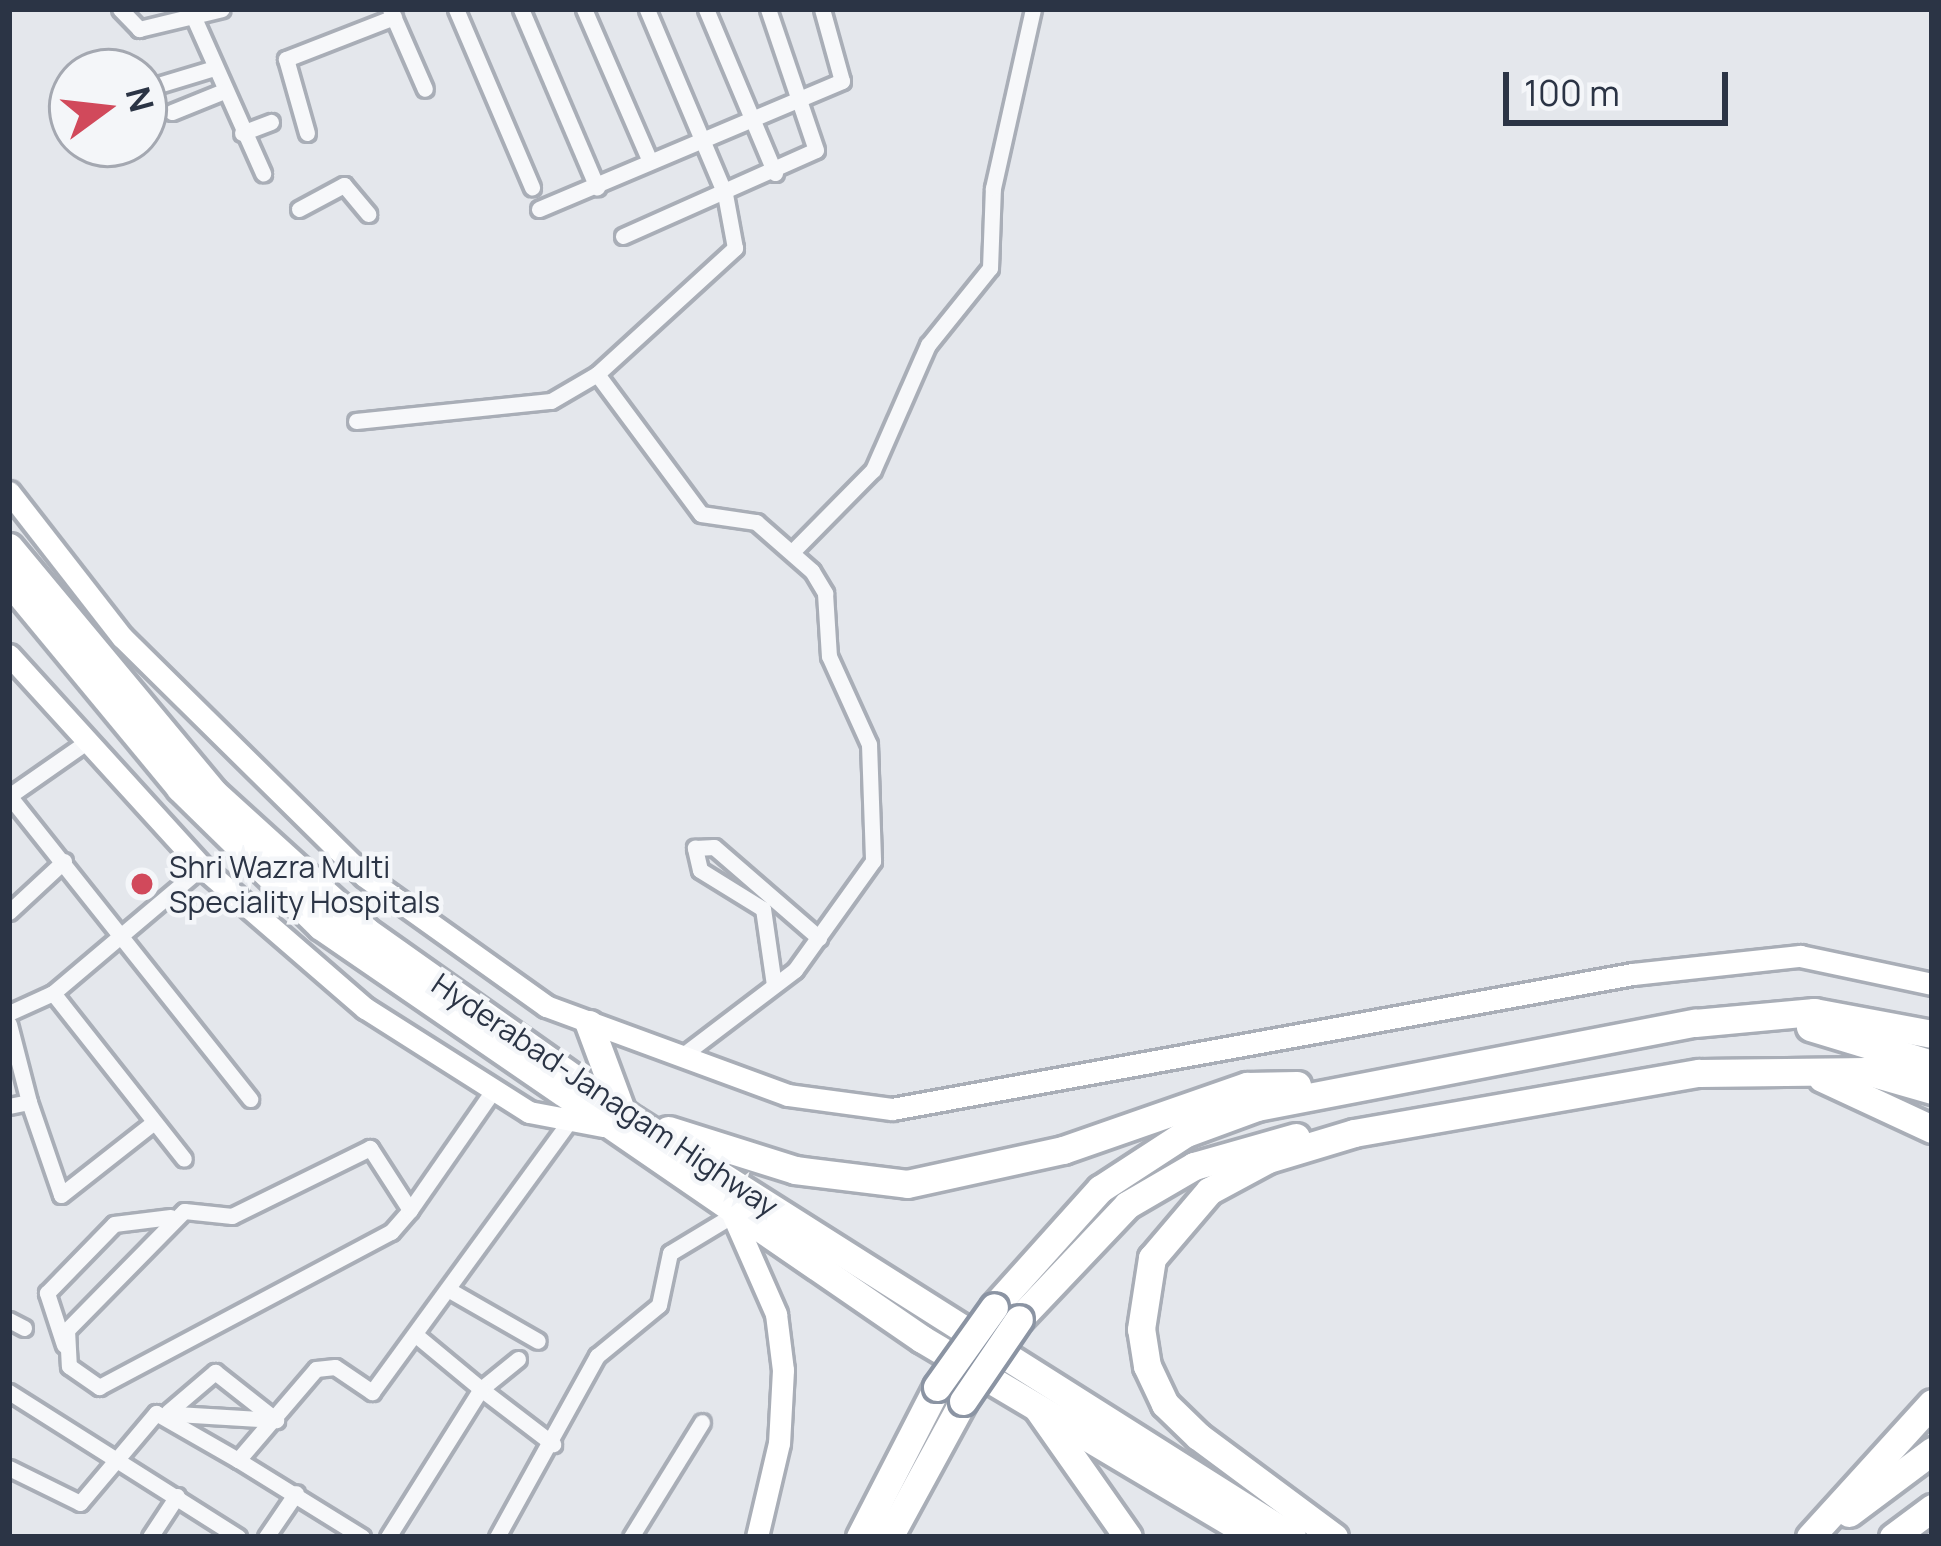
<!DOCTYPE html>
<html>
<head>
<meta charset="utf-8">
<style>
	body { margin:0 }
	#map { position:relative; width:1941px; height:1546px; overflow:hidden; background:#e4e7ec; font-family:Manrope,sans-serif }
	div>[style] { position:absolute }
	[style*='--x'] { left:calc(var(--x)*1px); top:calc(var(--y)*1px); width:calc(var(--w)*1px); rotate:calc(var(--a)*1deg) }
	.roads { filter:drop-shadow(3px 0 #a9aeb7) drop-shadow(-3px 0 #a9aeb7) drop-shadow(0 3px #a9aeb7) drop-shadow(0 -3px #a9aeb7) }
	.street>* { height:15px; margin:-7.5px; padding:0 7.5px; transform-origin:7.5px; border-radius:7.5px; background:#f7f8fa }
	.secondary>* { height:21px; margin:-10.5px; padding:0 10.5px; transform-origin:10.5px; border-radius:10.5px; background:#fff }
	.highway>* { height:27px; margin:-13.5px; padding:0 13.5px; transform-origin:13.5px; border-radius:13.5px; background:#fff }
	.bridges { filter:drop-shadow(3px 0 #8b94a3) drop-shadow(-3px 0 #8b94a3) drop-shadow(0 3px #8b94a3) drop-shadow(0 -3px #8b94a3) }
	.highway-bridge>* { height:27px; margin:-13.5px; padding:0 13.5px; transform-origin:13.5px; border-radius:13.5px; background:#fff }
	.dots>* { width:33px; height:33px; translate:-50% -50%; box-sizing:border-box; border:6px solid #f4f6f9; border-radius:50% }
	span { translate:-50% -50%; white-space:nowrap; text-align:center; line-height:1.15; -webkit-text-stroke:9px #f4f6f9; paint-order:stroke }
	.poi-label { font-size:30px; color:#2b3445 }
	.left { translate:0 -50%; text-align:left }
	.street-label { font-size:30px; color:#2b3445 }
	.frame { position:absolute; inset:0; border:12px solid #2b3445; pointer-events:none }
	.north { position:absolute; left:48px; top:48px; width:120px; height:120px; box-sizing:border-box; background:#f4f6f9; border:3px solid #a4a8b1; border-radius:50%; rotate:75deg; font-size:33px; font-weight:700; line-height:48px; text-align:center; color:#2b3445 }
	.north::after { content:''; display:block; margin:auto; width:42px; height:54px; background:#d1495b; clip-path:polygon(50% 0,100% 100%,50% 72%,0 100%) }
	.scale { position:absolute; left:1503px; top:72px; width:225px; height:54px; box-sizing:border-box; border:6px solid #2b3445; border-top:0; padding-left:15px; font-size:36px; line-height:42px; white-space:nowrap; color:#2b3445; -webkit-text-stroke:9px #f4f6f9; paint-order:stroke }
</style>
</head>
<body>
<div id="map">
	<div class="roads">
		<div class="street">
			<div style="--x:120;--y:9;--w:28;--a:46"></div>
			<div style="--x:139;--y:29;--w:85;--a:-13.5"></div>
			<div style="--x:190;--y:9;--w:180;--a:66"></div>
			<div style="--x:390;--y:9;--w:87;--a:66.4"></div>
			<div style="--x:456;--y:9;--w:194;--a:66.9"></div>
			<div style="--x:521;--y:9;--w:194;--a:66.9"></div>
			<div style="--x:584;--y:9;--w:163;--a:66.6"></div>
			<div style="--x:706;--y:9;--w:178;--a:67.2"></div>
			<div style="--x:145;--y:89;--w:72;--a:-16.9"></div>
			<div style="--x:172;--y:112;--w:56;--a:-22"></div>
			<div style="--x:242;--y:133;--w:31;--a:-21"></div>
			<div style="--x:307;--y:133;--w:77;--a:-105.8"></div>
			<div style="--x:286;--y:59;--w:116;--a:-21.3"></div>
			<div style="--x:299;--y:209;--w:51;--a:-28.1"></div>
			<div style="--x:344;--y:185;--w:38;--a:50"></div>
			<div style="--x:539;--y:209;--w:329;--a:-22.9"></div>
			<div style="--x:842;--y:81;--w:75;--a:-105.5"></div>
			<div style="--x:623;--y:236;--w:211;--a:-24"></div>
			<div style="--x:816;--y:150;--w:149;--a:-108.8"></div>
			<div style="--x:597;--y:374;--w:174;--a:53.4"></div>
			<div style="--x:701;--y:514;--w:56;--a:8.3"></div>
			<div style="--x:756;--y:522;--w:74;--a:41.2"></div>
			<div style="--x:812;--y:571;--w:26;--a:59"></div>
			<div style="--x:825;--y:593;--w:63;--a:86.4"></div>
			<div style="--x:829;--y:656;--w:97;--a:65.6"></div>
			<div style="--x:869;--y:744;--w:117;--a:88"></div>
			<div style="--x:873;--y:861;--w:134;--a:125.6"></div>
			<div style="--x:795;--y:970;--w:141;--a:142.8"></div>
			<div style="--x:356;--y:421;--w:196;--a:-5.9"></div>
			<div style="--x:551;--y:401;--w:53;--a:-30.4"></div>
			<div style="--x:597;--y:374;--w:187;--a:-42.4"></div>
			<div style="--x:735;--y:248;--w:55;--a:-100.5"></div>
			<div style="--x:725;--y:194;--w:201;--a:-112.9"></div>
			<div style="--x:794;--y:550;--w:112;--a:-45.4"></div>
			<div style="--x:873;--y:470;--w:137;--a:-66.3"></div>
			<div style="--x:928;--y:345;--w:99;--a:-51.2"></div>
			<div style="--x:990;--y:268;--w:80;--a:-87.9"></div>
			<div style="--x:993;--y:188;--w:183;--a:-77.4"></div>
			<div style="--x:9;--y:796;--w:89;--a:-34.9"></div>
			<div style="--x:10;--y:797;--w:386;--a:51.5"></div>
			<div style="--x:9;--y:912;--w:75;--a:-42.8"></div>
			<div style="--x:774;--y:985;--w:77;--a:-98.2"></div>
			<div style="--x:763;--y:909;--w:74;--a:-148.2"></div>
			<div style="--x:700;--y:870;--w:23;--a:-103"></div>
			<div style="--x:695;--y:848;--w:19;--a:-3"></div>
			<div style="--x:714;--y:847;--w:139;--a:40.9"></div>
			<div style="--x:53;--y:993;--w:211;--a:51.7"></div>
			<div style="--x:9;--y:1013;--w:48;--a:-24.4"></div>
			<div style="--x:53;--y:993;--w:195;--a:-40.2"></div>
			<div style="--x:9;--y:1024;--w:81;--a:75.6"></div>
			<div style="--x:29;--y:1102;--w:20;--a:169"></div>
			<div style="--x:29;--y:1102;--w:98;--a:71"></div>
			<div style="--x:61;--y:1195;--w:118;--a:-38.1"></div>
			<div style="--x:410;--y:1210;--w:74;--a:-122.8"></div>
			<div style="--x:370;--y:1148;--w:154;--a:153.8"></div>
			<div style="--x:232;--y:1216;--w:48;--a:-174.1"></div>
			<div style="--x:184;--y:1211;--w:167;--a:134.5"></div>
			<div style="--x:67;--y:1330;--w:36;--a:87"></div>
			<div style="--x:69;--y:1366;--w:37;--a:35"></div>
			<div style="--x:99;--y:1387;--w:331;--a:-28"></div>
			<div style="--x:391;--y:1232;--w:29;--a:-49"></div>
			<div style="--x:410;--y:1210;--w:144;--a:-55.2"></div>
			<div style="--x:451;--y:1291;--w:100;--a:29.9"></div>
			<div style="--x:9;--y:1320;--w:17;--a:28"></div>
			<div style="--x:64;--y:1345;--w:55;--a:-108.1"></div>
			<div style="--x:47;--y:1293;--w:96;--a:-45.8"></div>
			<div style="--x:114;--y:1224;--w:57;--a:-7"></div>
			<div style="--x:518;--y:1359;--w:48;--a:141"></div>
			<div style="--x:481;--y:1389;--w:91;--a:37.4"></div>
			<div style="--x:9;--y:1392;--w:271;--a:32.3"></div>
			<div style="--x:168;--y:1412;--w:62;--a:-40.4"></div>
			<div style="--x:215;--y:1372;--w:78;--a:38.2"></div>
			<div style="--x:176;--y:1414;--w:100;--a:3.4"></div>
			<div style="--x:238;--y:1460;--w:146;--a:31.8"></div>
			<div style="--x:9;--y:1468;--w:79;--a:26.2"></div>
			<div style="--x:80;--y:1503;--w:118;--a:-49.8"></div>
			<div style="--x:156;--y:1413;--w:95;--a:29.8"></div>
			<div style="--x:238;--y:1460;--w:120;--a:-49.4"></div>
			<div style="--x:316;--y:1369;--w:19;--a:-6"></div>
			<div style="--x:335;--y:1367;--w:45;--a:34"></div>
			<div style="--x:372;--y:1392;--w:336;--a:-53.9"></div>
			<div style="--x:150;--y:1537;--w:49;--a:-56.6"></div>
			<div style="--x:266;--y:1537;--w:53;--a:-55.7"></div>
			<div style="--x:388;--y:1537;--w:175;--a:-57.9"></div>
			<div style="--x:481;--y:1389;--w:83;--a:-140.4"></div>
			<div style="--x:497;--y:1537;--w:207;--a:-61.1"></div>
			<div style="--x:597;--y:1356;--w:80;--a:-39.4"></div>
			<div style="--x:659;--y:1305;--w:53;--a:-78.1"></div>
			<div style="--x:670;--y:1253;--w:74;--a:-31.1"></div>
			<div style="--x:631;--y:1537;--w:135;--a:-58.3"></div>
		</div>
		<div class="secondary">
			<div style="--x:9;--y:492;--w:184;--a:52.1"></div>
			<div style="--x:122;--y:637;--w:340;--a:44.6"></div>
			<div style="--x:364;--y:876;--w:224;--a:35.5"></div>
			<div style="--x:546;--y:1006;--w:258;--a:20.2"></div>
			<div style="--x:788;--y:1095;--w:105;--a:7.7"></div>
			<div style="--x:892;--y:1109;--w:753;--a:-10.33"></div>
			<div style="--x:1633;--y:974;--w:168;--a:-6.2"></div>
			<div style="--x:1800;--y:956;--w:135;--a:12"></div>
			<div style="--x:9;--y:655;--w:287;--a:47.7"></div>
			<div style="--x:202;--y:867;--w:216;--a:40.9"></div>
			<div style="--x:365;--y:1008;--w:194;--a:32.4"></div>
			<div style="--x:529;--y:1112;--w:75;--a:10.7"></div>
			<div style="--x:730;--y:1209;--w:115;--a:66.3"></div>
			<div style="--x:776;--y:1314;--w:56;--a:82.9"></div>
			<div style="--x:783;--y:1370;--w:73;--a:93.1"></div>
			<div style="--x:779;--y:1443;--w:97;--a:103.2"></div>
		</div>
		<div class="highway">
			<div style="--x:9;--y:547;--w:320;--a:50.2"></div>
			<div style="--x:214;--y:793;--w:205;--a:42.2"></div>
			<div style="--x:366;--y:931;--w:327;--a:35.3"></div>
			<div style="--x:633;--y:1120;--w:780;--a:32.32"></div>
			<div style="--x:9;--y:581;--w:268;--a:50.4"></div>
			<div style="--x:180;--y:788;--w:197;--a:44.4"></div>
			<div style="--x:321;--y:926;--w:729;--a:34.5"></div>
			<div style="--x:922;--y:1339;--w:387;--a:30.7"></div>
			<div style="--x:589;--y:1024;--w:92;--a:69.6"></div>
			<div style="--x:1810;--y:1027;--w:127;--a:16.9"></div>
			<div style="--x:1822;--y:1078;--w:121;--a:24.9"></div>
			<div style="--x:668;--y:1130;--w:133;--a:17.5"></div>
			<div style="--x:795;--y:1170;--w:113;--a:7.1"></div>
			<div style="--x:907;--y:1184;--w:160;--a:-12.3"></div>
			<div style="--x:1063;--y:1150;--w:195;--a:-19.2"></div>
			<div style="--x:1247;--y:1086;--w:50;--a:-1.1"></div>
			<div style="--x:994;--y:1307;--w:159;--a:-48.1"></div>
			<div style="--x:1100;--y:1189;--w:103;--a:-33.1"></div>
			<div style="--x:1186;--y:1133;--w:76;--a:-20.1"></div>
			<div style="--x:1257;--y:1107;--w:446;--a:-10.9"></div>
			<div style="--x:1695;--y:1023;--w:120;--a:-5.3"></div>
			<div style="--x:1814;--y:1012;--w:120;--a:10.6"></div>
			<div style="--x:1019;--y:1319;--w:157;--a:-46.5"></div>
			<div style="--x:1127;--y:1205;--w:78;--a:-30.2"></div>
			<div style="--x:1194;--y:1166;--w:106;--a:-15.9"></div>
			<div style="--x:1038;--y:1409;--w:156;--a:54.9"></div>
			<div style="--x:1849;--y:1513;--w:104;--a:-36.8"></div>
			<div style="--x:860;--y:1537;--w:169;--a:-62.8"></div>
			<div style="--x:889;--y:1537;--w:155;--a:-61.4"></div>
			<div style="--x:1334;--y:1537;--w:169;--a:-143.4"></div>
			<div style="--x:1198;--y:1436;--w:46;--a:-135.9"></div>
			<div style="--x:1165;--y:1404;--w:42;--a:-115.3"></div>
			<div style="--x:1147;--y:1366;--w:37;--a:-99"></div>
			<div style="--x:1141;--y:1329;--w:72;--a:-81.2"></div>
			<div style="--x:1152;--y:1258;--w:88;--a:-49.6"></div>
			<div style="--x:1209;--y:1191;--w:67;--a:-28.5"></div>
			<div style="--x:1268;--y:1159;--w:90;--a:-16.8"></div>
			<div style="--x:1354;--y:1133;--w:350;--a:-9.9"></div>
			<div style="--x:1699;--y:1073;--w:167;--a:-0.7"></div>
			<div style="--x:1866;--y:1071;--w:69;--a:16.1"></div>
			<div style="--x:1810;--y:1537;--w:181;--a:-47.7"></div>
			<div style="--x:1893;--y:1537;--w:49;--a:-36.6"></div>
		</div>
	</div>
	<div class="bridges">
		<div class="highway-bridge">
			<div style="--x:937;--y:1387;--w:98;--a:-54.5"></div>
			<div style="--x:963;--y:1401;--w:99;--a:-55.7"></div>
		</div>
	</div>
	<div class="dots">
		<div style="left:142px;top:884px;background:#d1495b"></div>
	</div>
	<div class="poi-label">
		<span class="left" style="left:169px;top:884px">Shri Wazra Multi<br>Speciality Hospitals</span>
	</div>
	<div class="street-label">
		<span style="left:605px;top:1095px;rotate:34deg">Hyderabad-Janagam Highway</span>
	</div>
	<div class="frame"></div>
	<div class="north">N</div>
	<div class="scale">100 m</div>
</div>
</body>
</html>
